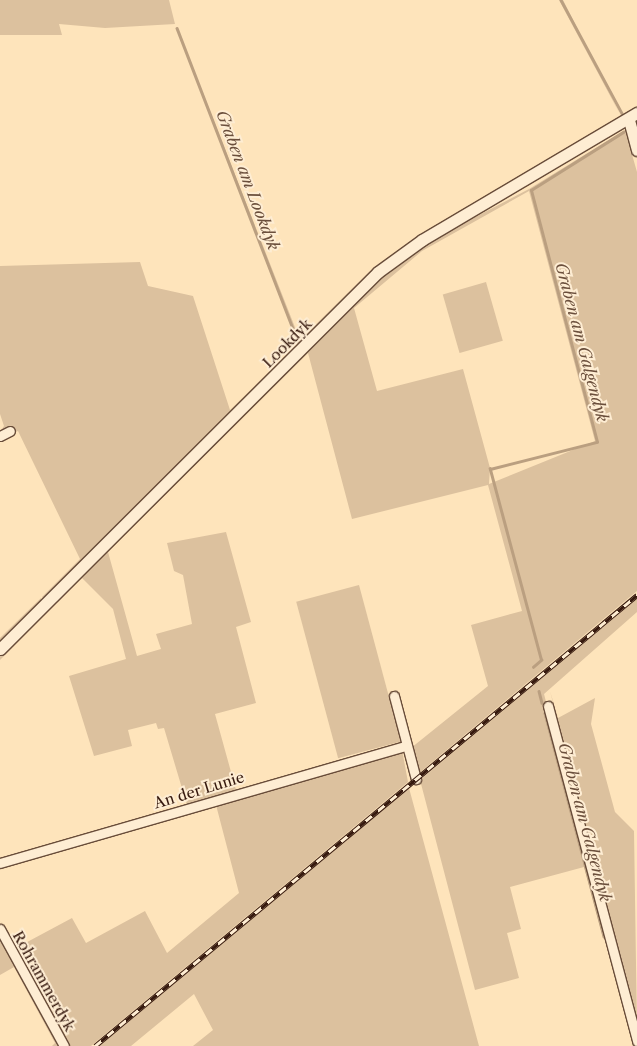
<!DOCTYPE html>
<html>
<head>
<meta charset="utf-8">
<style>
	body { margin:0 }
	#map { position:relative; width:637px; height:1046px; overflow:hidden; background:#fee4bb; font-family:"Libre Caslon Text",serif }
	div>[style] { position:absolute }
	[style*='--x'] { left:calc(var(--x)*1px); top:calc(var(--y)*1px); width:calc(var(--w)*1px); rotate:calc(var(--a)*1deg) }
	.green>* { inset:0; background:#dcc19e; transform-origin:0 0 }
	.stream>* { height:2.5px; margin:-1.25px; padding:0 1.25px; transform-origin:1.25px; border-radius:1.25px; background:#ba9f80 }
	.roads { filter:drop-shadow(1px 0 #684c39) drop-shadow(-1px 0 #684c39) drop-shadow(0 1px #684c39) drop-shadow(0 -1px #684c39) }
	.minor>* { height:9px; margin:-4.5px; padding:0 4.5px; transform-origin:4.5px; border-radius:4.5px; background:#feedd3 }
	.tertiary>* { height:11px; margin:-5.5px; padding:0 5.5px; transform-origin:5.5px; border-radius:5.5px; background:#feedd3 }
	.rail>* { height:4.5px; margin-top:-2.25px; transform-origin:0; background:repeating-linear-gradient(90deg,#feedd3 0 8px,#36190e 0 16px); box-sizing:border-box; border-block:1px solid #36190e }
	span { translate:-50% -50%; white-space:nowrap; text-align:center; line-height:1.15; -webkit-text-stroke:4px #feedd3; paint-order:stroke }
	.street-label { font-size:15px; color:#36190e }
	.water-label { font-size:16px; color:#6b4f3c; font-style:italic }
</style>
</head>
<body>
<div id="map">
	<div class="green">
		<div style="clip-path:polygon(0 0,169px 0,175px 24px,105px 28px,59px 24px,62px 35px,0 35px)"></div>
		<div style="clip-path:polygon(559px 0,563px 0,621px 116px)"></div>
		<div style="clip-path:polygon(177px 27px,300px 340px,374px 267px,416px 237px,45px 600px,42px 597px,80px 559px,18px 431px,10px 435px,0 432px,4px 426px,0 414px,0 266px,140px 262px,148px 286px,193px 296px,230px 410px,298px 343px)"></div>
		<div style="clip-path:polygon(evenodd,625px 130px,637px 172px,637px 591px,418px 774px,411px 748px,488px 686px,471px 625px,522px 611px,488px 485px,352px 519px,308px 353px,108px 552px,137px 656px,161px 649px,156px 634px,192px 624px,183px 575px,174px 571px,167px 543px,226px 532px,251px 622px,236px 627px,256px 703px,215px 714px,236px 790px,187px 805px,164px 728px,158px 729px,156px 723px,128px 730px,132px 746px,94px 756px,69px 676px,126px 659px,113px 609px,82px 578px,0 660px,0 653px,383px 272px,429px 241px,529px 189px,625px 130px,529px 191px,595px 441px,489px 484px,490px 468px,463px 369px,377px 391px,354px 308px,422px 251px,529px 191px)"></div>
		<div style="left:486px;top:282px;width:61px;height:45px;rotate:74deg"></div>
		<div style="left:359px;top:585px;width:162px;height:65px;rotate:75deg"></div>
		<div style="clip-path:polygon(41px 598px,41px 604px,0 641px,0 638px)"></div>
		<div style="clip-path:polygon(637px 599px,637px 612px,544px 694px,607px 937px,603px 938px,584px 867px,510px 887px,521px 929px,507px 933px,519px 978px,475px 990px,420px 780px)"></div>
		<div style="clip-path:polygon(550px 691px,558px 718px,595px 698px,591px 724px,615px 812px,634px 831px,637px 1030px)"></div>
		<div style="clip-path:polygon(402px 750px,408px 782px,91px 1046px,65px 1046px,0 920px,16px 948px,72px 918px,86px 943px,145px 911px,167px 953px,239px 893px,216px 805px)"></div>
		<div style="clip-path:polygon(409px 788px,479px 1046px,193px 1046px,213px 1030px,194px 994px,131px 1046px,99px 1046px)"></div>
		<div style="clip-path:polygon(0 934px,61px 1046px,52px 1046px,55px 1043px,14px 967px,0 975px)"></div>
	</div>
	<div class="stream">
		<div style="--x:561;--y:0;--w:133;--a:61.7"></div>
		<div style="--x:177;--y:28;--w:336;--a:68.9"></div>
		<div style="--x:533;--y:667;--w:11;--a:-41"></div>
		<div style="--x:541;--y:660;--w:198;--a:-105"></div>
		<div style="--x:490;--y:469;--w:110;--a:-14.2"></div>
		<div style="--x:597;--y:442;--w:260;--a:-104.7"></div>
		<div style="--x:531;--y:190;--w:109;--a:-32.2"></div>
		<div style="--x:539;--y:691;--w:12;--a:76"></div>
		<div style="--x:545;--y:713;--w:231;--a:75.2"></div>
		<div style="--x:614;--y:938;--w:88;--a:74.9"></div>
	</div>
	<div class="roads">
		<div class="minor">
			<div style="--x:0;--y:436;--w:11;--a:-27"></div>
			<div style="--x:394;--y:696;--w:86;--a:75.2"></div>
			<div style="--x:548;--y:706;--w:347;--a:75.1"></div>
			<div style="--x:0;--y:863;--w:423;--a:-16.1"></div>
			<div style="--x:0;--y:929;--w:133;--a:61.3"></div>
		</div>
		<div class="tertiary">
			<div style="--x:629;--y:120;--w:31;--a:75"></div>
			<div style="--x:0;--y:649;--w:534;--a:-44.92"></div>
			<div style="--x:378;--y:272;--w:54;--a:-36"></div>
			<div style="--x:422;--y:240;--w:250;--a:-30.6"></div>
		</div>
	</div>
	<div class="rail">
		<div style="--x:95;--y:1046;--w:705;--a:-39.76"></div>
	</div>
	<div class="street-label">
		<span style="left:287px;top:343px;rotate:-45deg">Lookdyk</span>
		<span style="left:199px;top:790px;rotate:-17deg">An der Lunie</span>
		<span style="left:44px;top:981px;rotate:61deg">Rohrammerdyk</span>
	</div>
	<div class="water-label">
		<span style="left:248px;top:180px;rotate:69deg">Graben am Lookdyk</span>
		<span style="left:582px;top:342px;rotate:75deg">Graben am Galgendyk</span>
		<span style="left:585px;top:822px;rotate:75deg">Graben am Galgendyk</span>
	</div>
</div>
</body>
</html>
